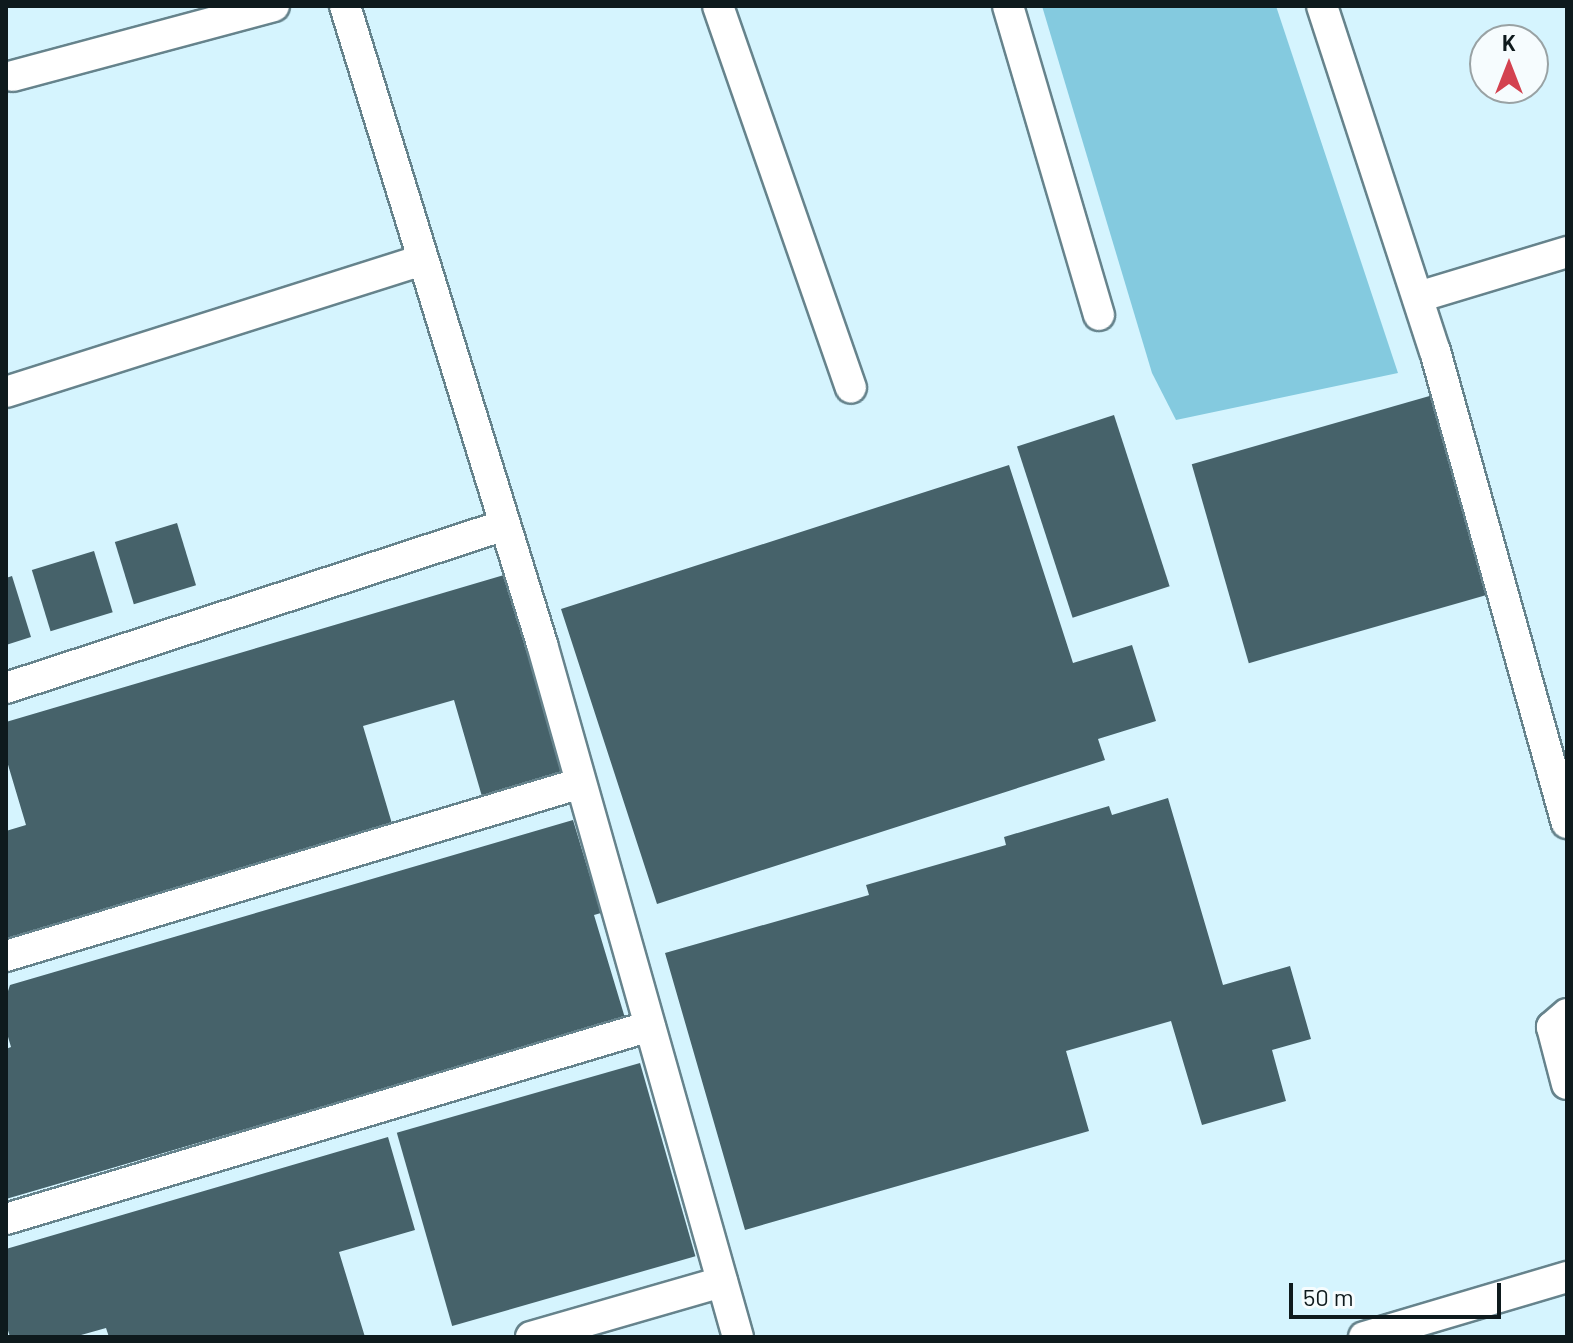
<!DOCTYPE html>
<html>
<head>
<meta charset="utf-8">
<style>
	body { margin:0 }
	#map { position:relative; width:1573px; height:1343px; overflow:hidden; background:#d5f4fe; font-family:Barlow,sans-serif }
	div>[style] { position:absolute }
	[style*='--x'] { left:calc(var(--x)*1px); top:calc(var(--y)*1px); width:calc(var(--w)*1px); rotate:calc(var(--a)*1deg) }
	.green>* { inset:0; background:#84cadf }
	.building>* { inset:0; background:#46626a; transform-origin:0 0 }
	.roads { filter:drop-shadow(2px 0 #66838c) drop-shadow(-2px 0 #66838c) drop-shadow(0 2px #66838c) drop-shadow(0 -2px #66838c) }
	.minor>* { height:30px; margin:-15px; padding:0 15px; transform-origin:15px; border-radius:15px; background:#fff }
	span { translate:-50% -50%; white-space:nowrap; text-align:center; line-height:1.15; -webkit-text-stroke:8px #f6fcfe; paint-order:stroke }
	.frame { position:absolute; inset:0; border:8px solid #0e1a1d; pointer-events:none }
	.north { position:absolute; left:1469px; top:24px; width:80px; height:80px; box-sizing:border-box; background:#f6fcfe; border:2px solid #99a2a4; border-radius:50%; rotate:0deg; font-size:22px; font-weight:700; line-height:32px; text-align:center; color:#0e1a1d }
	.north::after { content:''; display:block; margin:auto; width:28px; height:36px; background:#d34250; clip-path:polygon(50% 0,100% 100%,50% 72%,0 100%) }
	.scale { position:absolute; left:1289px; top:1283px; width:212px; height:36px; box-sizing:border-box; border:4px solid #0e1a1d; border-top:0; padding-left:10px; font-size:24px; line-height:28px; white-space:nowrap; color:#0e1a1d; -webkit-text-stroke:6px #f6fcfe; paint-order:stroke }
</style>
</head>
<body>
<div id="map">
	<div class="green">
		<div style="clip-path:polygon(1042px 6px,1276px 6px,1398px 373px,1176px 420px,1152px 373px)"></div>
	</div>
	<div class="building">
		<div style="left:1433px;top:395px;width:207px;height:251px;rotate:74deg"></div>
		<div style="left:1114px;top:415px;width:180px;height:102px;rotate:72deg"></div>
		<div style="clip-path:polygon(1009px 465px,1073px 663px,1132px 645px,1156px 721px,1098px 739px,1105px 760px,657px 904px,561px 609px)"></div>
		<div style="left:177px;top:523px;width:65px;height:65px;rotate:73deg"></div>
		<div style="left:94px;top:551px;width:64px;height:65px;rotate:73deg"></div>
		<div style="clip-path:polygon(504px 575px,564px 776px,483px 800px,454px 700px,363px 726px,393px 827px,6px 940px,6px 831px,26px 825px,6px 758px,6px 722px)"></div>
		<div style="clip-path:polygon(12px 576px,31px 637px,6px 645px,6px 578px)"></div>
		<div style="clip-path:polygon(1168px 798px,1223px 985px,1290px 966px,1311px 1039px,1272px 1050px,1286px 1101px,1202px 1125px,1171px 1021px,1066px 1051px,1089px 1131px,745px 1230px,665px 953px,869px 895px,866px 885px,1006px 845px,1004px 837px,1109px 806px,1112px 815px)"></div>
		<div style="clip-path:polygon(573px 820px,601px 913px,594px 915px,625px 1018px,6px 1199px,6px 1049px,11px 1047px,6px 1030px,6px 997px,10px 985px)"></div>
		<div style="left:640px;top:1063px;width:201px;height:253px;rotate:74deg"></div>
		<div style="clip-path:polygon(388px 1137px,415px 1230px,339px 1252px,365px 1337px,109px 1337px,106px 1328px,74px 1337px,10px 1337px,6px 1324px,6px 1249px)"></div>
	</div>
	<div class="roads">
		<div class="minor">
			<div style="--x:345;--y:6;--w:668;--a:72.84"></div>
			<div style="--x:542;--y:644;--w:720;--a:74.21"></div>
			<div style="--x:718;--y:6;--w:404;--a:70.8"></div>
			<div style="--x:1008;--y:6;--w:322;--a:73.6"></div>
			<div style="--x:1322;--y:6;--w:363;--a:71.9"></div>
			<div style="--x:1435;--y:351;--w:490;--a:74.4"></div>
			<div style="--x:13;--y:76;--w:270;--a:-15"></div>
			<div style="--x:1418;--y:297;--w:156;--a:-16.8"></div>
			<div style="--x:6;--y:392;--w:437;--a:-17.6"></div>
			<div style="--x:6;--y:688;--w:525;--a:-18.09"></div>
			<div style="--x:6;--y:956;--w:600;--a:-16.74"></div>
			<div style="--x:1567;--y:1014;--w:20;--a:139"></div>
			<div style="--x:1552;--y:1027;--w:59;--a:75.3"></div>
			<div style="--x:6;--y:1219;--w:672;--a:-16.68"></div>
			<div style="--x:531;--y:1337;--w:199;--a:-16.1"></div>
			<div style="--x:1364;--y:1337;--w:212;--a:-16.5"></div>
		</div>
	</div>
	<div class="frame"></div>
	<div class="north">K</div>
	<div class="scale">50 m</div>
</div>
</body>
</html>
